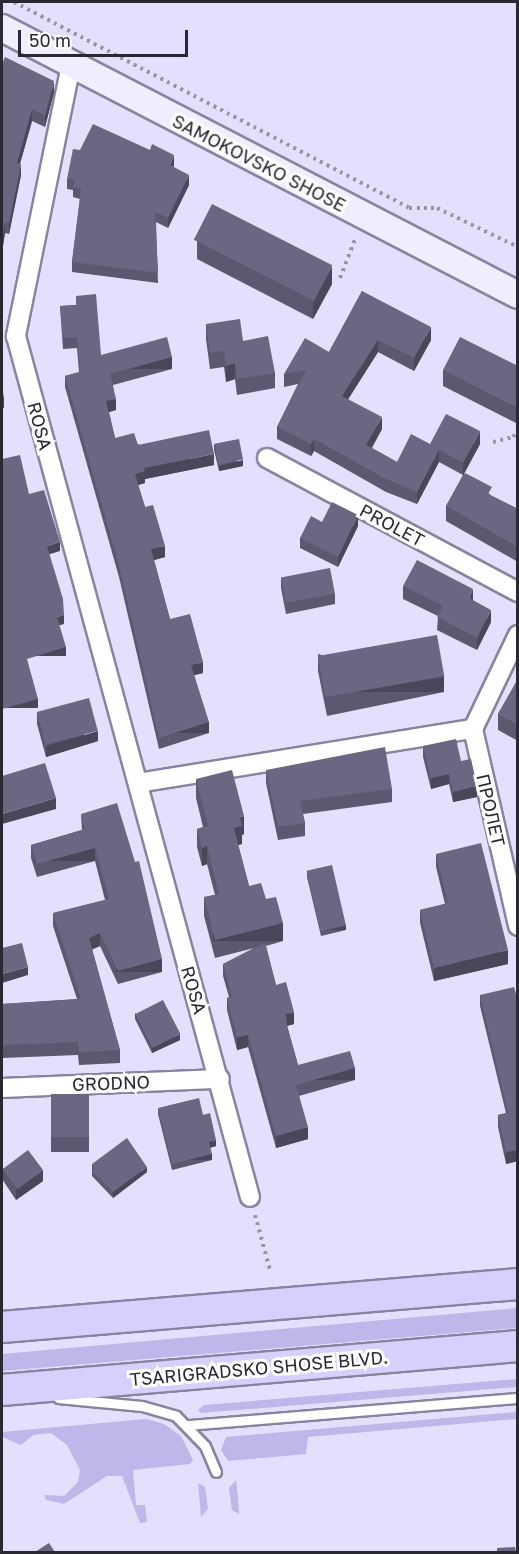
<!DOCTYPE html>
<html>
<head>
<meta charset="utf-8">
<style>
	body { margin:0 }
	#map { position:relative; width:519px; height:1554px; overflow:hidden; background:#e3dffd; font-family:"Golos Text",sans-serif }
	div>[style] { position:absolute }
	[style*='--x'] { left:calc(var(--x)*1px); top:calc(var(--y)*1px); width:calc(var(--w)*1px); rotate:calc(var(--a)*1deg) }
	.green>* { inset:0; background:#bfb7e9 }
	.path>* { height:4px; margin-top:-2px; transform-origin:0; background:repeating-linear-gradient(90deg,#9894ab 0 3px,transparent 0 7.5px) }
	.roads { filter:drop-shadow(2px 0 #88849f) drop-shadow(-2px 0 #88849f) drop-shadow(0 2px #88849f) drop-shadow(0 -2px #88849f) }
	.service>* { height:9px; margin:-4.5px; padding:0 4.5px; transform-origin:4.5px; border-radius:4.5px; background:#fff }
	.minor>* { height:18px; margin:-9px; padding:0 9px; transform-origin:9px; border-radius:9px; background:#fff }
	.secondary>* { height:26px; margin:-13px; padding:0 13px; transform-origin:13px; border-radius:13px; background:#f0eefe }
	.trunk>* { height:30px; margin:-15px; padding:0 15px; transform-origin:15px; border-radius:15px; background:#d8d0fc }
	.wall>* { inset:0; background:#5c586f; transform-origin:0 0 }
	.shaded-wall>* { inset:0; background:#4b475a; transform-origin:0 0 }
	.building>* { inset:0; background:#6b6681; transform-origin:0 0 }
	span { translate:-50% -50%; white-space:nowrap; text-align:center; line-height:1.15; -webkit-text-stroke:6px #fff; paint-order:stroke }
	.street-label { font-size:18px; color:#2a2833 }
	.frame { position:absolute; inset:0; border:3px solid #2a2833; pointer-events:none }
	.scale { position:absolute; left:18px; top:30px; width:170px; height:27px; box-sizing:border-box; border:3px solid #2a2833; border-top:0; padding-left:8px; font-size:18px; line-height:21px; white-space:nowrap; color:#2a2833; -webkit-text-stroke:4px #fff; paint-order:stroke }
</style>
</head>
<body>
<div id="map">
	<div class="green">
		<div style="clip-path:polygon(517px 1308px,517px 1328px,2px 1371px,2px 1354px)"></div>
		<div style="clip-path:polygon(517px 1379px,517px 1387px,201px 1413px,198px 1410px,204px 1405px)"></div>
		<div style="clip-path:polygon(517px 1412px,517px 1419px,308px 1437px,306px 1454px,228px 1461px,221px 1450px,226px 1437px)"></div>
		<div style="clip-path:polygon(146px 1419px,164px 1424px,181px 1436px,193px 1460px,190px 1464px,133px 1470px,136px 1505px,145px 1505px,147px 1522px,140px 1523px,122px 1476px,107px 1476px,64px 1504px,46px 1500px,44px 1495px,64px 1496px,78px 1482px,80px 1470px,67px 1445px,51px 1433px,33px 1435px,21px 1445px,2px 1437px,2px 1432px)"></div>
		<div style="clip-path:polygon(236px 1480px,238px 1497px,239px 1514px,232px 1510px,229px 1488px)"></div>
		<div style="clip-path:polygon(198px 1483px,205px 1487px,208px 1509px,201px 1517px)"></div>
	</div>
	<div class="path">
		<div style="--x:14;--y:2;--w:445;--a:27.5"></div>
		<div style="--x:409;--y:208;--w:28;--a:0"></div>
		<div style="--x:437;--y:208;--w:90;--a:25.7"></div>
		<div style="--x:340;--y:278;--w:44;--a:-68.7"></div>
		<div style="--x:493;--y:442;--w:21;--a:-14"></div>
		<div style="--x:513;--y:437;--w:9;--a:-54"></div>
		<div style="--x:255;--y:1215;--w:57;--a:74.7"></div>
	</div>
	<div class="roads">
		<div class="service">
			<div style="--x:58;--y:1398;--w:84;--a:5.4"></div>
			<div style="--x:142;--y:1406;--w:35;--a:16"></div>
			<div style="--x:176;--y:1416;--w:42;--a:46"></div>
			<div style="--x:205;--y:1446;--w:28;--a:67"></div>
			<div style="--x:188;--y:1425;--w:331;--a:-4.7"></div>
		</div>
		<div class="minor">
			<div style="--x:71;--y:65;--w:277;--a:101.5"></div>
			<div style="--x:16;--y:336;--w:892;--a:74.8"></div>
			<div style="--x:267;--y:458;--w:285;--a:28.1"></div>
			<div style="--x:518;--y:635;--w:104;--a:115.6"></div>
			<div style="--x:473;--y:729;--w:202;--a:77.1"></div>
			<div style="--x:138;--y:783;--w:339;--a:-9.2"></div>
			<div style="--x:2;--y:1088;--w:218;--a:-2.4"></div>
		</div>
		<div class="secondary">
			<div style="--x:2;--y:28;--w:581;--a:27.36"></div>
		</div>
		<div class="trunk">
			<div style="--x:2;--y:1327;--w:518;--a:-4.76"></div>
			<div style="--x:2;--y:1390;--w:518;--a:-4.87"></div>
		</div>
	</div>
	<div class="wall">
		<div style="clip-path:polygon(2px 64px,54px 92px,45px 127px,32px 121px,20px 164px,21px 175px,9px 234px,5px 233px,2px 252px)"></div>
		<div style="clip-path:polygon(174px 165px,173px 167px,189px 185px,168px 228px,156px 222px,158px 283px,72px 272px,72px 262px,80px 199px,73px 197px,73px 190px,67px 189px,67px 179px)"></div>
		<div style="clip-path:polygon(197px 241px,332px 284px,313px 319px,197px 259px)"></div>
		<div style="clip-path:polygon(362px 291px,431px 340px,414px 371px,378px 352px,348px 399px,382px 429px,372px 448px,397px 462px,430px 444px,480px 444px,464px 474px,492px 496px,518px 509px,518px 562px,446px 521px,446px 506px,463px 475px,439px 462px,417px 504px,386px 492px,314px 451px,311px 456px,277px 439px,277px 427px,298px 384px,284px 387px,284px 374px,329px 352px)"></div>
		<div style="clip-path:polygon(76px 296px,101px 355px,172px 369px,113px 385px,116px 410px,109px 412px,115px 438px,214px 465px,145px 479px,145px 483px,138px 485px,145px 507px,165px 557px,154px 560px,170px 619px,203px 673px,194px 675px,209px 733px,159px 749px,119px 577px,65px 387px,65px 376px,79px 372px,77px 348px,63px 349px,60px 306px,76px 305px)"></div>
		<div style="clip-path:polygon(206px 324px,243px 341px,275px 373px,275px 388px,237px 395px,235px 379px,226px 382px,224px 367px,210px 369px,206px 339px)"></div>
		<div style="clip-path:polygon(518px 366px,518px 424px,443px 386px,443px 370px)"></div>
		<div style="clip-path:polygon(214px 444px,243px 466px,219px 471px,214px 450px)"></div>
		<div style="clip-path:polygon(322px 522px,358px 526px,338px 567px,300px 548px,300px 538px)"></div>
		<div style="clip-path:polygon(281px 578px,335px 594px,335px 604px,286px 614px,281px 588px)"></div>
		<div style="clip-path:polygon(403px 586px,473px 600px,491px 622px,477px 650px,437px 630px,438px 616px,403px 599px)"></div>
		<div style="clip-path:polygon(318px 654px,444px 692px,327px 716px,318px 671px)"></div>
		<div style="clip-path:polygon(518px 679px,518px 741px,498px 730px,498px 714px)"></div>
		<div style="clip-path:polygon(37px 713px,98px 741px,46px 757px,37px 724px)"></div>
		<div style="clip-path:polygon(423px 746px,461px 761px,477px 797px,453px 802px,449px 784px,431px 789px,423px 757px)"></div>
		<div style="clip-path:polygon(266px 770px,392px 789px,392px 802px,303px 814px,305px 823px,305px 836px,278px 840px,266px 783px)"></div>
		<div style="clip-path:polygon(196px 779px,244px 834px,242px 835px,242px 844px,238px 845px,249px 886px,266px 899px,283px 941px,266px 946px,276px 985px,294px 1024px,287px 1026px,298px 1065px,355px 1080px,299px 1096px,308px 1139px,276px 1148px,248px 1047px,237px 1050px,227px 1010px,227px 998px,229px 997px,223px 976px,223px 964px,254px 948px,215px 958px,204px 916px,204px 897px,215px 895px,207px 864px,202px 866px,197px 847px,197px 829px,203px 827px,196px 798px)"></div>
		<div style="clip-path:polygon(81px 814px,162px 972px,118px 984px,100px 946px,92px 949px,120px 1050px,120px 1063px,79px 1065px,78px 1055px,2px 1058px,2px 1004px,77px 999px,53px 926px,53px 913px,105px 900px,95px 861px,37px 877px,31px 858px,31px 845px,82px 830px)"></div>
		<div style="clip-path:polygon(436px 854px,508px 964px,434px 981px,420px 923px,420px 910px,445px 904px,436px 867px)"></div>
		<div style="clip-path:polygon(307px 871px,346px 930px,321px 936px,307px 877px)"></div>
		<div style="clip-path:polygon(480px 995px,518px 1001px,518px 1161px,506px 1164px,498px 1127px,498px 1115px,506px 1113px,480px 1006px)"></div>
		<div style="clip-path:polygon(135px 1013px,180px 1040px,152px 1053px,135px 1019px)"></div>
		<div style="left:51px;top:1094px;width:38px;height:58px"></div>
		<div style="clip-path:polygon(158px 1108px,203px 1115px,216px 1146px,210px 1148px,212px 1160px,172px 1170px,158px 1114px)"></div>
		<div style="clip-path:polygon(92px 1164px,147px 1172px,113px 1198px,92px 1176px)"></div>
		<div style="clip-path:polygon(2px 1168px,43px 1181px,16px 1200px,2px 1179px)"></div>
	</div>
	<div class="shaded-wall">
		<div style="clip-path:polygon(54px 81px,54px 92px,45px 127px,45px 116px)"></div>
		<div style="clip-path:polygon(32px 109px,32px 121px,17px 174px,17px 163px)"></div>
		<div style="clip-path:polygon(174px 155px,174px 165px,170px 175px,170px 165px)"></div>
		<div style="clip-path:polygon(21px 164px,21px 175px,9px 234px,9px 223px)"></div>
		<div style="clip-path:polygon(189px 175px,189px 185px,168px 228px,168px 218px)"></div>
		<div style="clip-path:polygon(5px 222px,5px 233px,2px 252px,2px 240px)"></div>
		<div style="clip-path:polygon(332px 266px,332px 284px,313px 319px,313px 301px)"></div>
		<div style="clip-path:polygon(431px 327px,431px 340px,414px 371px,414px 358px)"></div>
		<div style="clip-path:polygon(378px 340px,378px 352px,342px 409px,342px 396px)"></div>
		<div style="left:172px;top:357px;width:12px;height:64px;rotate:90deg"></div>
		<div style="clip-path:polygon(235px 363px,235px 379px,226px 382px,226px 366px)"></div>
		<div style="clip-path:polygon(4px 397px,4px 408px,2px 409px,2px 398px)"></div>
		<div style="clip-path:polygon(116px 399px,116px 410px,106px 413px,106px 401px)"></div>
		<div style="clip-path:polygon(382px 417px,382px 429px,366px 457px,366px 445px)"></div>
		<div style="clip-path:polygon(480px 431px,480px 444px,463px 475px,463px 463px)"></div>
		<div style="clip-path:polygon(314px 439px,314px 451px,311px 456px,311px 444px)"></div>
		<div style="clip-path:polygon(439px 450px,439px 462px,417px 504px,417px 492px)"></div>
		<div style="clip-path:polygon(214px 454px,214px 465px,145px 479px,145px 483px,135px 486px,135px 474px,144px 468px)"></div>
		<div style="clip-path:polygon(243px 460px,243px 466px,219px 471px,219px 466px)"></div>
		<div style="clip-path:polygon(358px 515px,358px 526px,338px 567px,338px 557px)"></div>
		<div style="clip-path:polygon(60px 542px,60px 551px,47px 555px,47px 546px)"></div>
		<div style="clip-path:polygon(165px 546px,165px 557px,151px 561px,151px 549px)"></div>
		<div style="clip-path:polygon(473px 589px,473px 601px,469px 598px)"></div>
		<div style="clip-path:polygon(491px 610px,491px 622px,477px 650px,477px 638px)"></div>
		<div style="clip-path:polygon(64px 615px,64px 624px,57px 626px,57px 617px)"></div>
		<div style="left:66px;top:647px;width:9px;height:41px;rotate:90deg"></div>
		<div style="clip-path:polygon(203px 662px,203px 673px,191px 676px,191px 665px)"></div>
		<div style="left:444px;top:676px;width:16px;height:119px;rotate:90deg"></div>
		<div style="left:38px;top:699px;width:9px;height:37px;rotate:90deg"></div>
		<div style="left:209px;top:722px;width:11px;height:52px;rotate:90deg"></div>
		<div style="clip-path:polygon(98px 731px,98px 741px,46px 757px,46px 746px)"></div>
		<div style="clip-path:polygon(449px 774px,449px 784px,431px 789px,431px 778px)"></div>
		<div style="clip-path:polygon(477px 786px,477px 797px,453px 802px,453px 792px)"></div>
		<div style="clip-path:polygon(56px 798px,56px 809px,2px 824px,2px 814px)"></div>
		<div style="clip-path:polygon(244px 816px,244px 834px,242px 835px,242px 844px,234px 846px,234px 828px,240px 817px)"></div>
		<div style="clip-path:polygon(207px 846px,207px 864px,202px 866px,202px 848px)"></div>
		<div style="left:95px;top:848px;width:13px;height:60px;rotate:90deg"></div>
		<div style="left:283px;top:923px;width:18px;height:70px;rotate:90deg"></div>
		<div style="left:346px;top:925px;width:5px;height:26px;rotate:90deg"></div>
		<div style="clip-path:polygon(100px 933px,100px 946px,89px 951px,89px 938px)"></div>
		<div style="clip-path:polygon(508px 950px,508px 964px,434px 981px,434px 968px)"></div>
		<div style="left:162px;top:959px;width:13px;height:46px;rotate:90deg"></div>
		<div style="clip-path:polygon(28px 967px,28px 975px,2px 983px,2px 974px)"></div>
		<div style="clip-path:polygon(294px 1012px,294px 1024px,286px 1026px,286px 1014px)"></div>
		<div style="clip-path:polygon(180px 1034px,180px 1040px,152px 1053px,152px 1048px)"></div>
		<div style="clip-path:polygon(248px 1035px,248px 1047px,237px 1050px,237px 1037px)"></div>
		<div style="left:355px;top:1068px;width:12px;height:61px;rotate:90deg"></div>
		<div style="clip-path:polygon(308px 1127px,308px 1139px,276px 1148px,276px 1136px)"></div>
		<div style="clip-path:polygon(216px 1140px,216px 1146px,209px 1148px,209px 1142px)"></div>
		<div style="clip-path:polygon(518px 1150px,518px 1161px,506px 1164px,506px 1152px)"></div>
		<div style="left:212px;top:1154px;width:6px;height:41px;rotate:90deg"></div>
		<div style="clip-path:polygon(147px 1167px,147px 1172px,113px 1198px,113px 1192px)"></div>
		<div style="clip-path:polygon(43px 1170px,43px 1181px,16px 1200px,16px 1189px)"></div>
	</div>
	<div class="building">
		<div style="clip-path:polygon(5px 57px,54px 81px,45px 116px,32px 109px,17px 163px,21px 164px,9px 223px,5px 222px,2px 240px,2px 64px)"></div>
		<div style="clip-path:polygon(93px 124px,150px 150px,152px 144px,174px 155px,170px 165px,189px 175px,168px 218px,155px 212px,158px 273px,72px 262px,81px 189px,73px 187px,75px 180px,67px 179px,73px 149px,80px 150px)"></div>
		<div style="left:212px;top:204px;width:135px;height:40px;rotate:27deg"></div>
		<div style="clip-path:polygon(362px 291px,431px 327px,414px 358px,378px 340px,342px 396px,382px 417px,366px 445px,397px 462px,411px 434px,430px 444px,446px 414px,480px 431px,463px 463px,439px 450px,417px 492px,386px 479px,314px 439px,311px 444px,277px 427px,306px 370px,284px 374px,305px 338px,329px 352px)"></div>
		<div style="clip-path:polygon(96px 294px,101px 355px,167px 337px,172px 357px,110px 374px,116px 399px,106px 401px,115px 438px,134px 433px,138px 445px,209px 430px,214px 454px,144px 468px,145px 471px,135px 474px,145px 507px,153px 505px,165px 546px,151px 549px,170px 619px,190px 614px,203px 662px,191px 665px,209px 722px,159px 738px,119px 565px,65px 376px,80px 372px,77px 337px,63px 338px,60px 306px,76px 305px,76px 296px)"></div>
		<div style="clip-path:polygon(240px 319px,243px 341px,268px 336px,275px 373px,237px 379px,235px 363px,226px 366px,224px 351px,210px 353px,206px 324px)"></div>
		<div style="clip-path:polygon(460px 337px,518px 366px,518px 408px,443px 370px)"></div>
		<div style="clip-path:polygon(2px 387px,4px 397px,2px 398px)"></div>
		<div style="left:239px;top:439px;width:21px;height:25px;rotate:79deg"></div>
		<div style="clip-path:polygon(20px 455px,29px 494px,44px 490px,60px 542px,47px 546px,63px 599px,64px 615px,57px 617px,66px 647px,27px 659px,38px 699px,2px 709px,2px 459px)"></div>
		<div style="clip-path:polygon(465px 473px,492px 487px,488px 494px,518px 509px,518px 547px,446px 506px)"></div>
		<div style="clip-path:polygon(332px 502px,358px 515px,338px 557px,300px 538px,311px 516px,322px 522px)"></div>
		<div style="clip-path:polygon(417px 560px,473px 589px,469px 598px,491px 610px,477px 638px,437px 617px,443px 606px,403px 586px)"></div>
		<div style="left:330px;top:568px;width:26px;height:50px;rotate:79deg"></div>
		<div style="left:437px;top:635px;width:42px;height:121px;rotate:80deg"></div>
		<div style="clip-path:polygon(518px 679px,518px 725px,498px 714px)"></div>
		<div style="left:89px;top:698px;width:34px;height:54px;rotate:75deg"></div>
		<div style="clip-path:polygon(456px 739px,461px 761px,471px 759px,477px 786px,453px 792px,449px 774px,431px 778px,423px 746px)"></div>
		<div style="clip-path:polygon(385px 747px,392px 789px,300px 801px,305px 823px,278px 827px,266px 770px)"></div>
		<div style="clip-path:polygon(45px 763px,56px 798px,2px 814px,2px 776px)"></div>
		<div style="clip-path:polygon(232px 770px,244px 816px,240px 817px,242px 826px,234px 828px,249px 886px,261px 883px,266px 899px,276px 897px,283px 923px,215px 940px,204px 897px,219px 894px,207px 846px,202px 848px,197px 829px,208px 826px,196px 779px)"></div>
		<div style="clip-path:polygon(117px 803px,135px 862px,139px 861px,162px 959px,118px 971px,100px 933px,89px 938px,120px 1050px,79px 1052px,78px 1042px,2px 1045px,2px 1004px,81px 999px,53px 913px,109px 899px,95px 848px,37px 864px,31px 845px,85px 829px,81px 814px)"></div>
		<div style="clip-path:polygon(481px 843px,508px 950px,434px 968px,420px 910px,448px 903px,436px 854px)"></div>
		<div style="left:332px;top:865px;width:62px;height:26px;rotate:77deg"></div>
		<div style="clip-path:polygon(22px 943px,28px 967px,2px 974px,2px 948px)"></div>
		<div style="clip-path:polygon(265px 943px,276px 985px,286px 982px,294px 1012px,286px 1014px,287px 1025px,298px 1065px,350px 1051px,355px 1068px,296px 1085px,308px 1127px,276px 1136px,248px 1035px,237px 1037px,227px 998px,232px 996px,223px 964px)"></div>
		<div style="clip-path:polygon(514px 987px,518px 1001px,518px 1150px,506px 1152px,498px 1115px,508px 1113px,480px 995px)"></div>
		<div style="left:163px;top:1000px;width:38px;height:31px;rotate:63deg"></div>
		<div style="left:51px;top:1094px;width:38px;height:43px"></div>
		<div style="clip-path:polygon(199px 1098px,203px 1115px,210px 1113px,216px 1140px,209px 1142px,212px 1154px,172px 1164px,158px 1108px)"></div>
		<div style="clip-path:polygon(127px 1138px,147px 1167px,113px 1192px,92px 1171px,95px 1169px,92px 1164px)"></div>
		<div style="left:28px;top:1150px;width:25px;height:32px;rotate:53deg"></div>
		<div style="clip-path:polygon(49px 1543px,55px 1552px,35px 1552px)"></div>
		<div style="clip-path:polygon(515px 1547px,516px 1552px,497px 1552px,497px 1548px)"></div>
	</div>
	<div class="street-label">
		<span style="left:259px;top:163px;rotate:27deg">SAMOKOVSKO SHOSE</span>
		<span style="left:40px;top:426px;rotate:75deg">ROSA</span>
		<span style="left:392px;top:525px;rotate:28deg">PROLET</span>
		<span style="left:491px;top:810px;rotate:77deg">ПРОЛЕТ</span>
		<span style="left:194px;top:990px;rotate:74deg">ROSA</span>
		<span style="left:111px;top:1083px;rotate:-2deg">GRODNO</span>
		<span style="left:259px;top:1368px;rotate:-5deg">TSARIGRADSKO SHOSE BLVD.</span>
	</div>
	<div class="frame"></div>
	<div class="scale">50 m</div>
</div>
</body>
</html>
